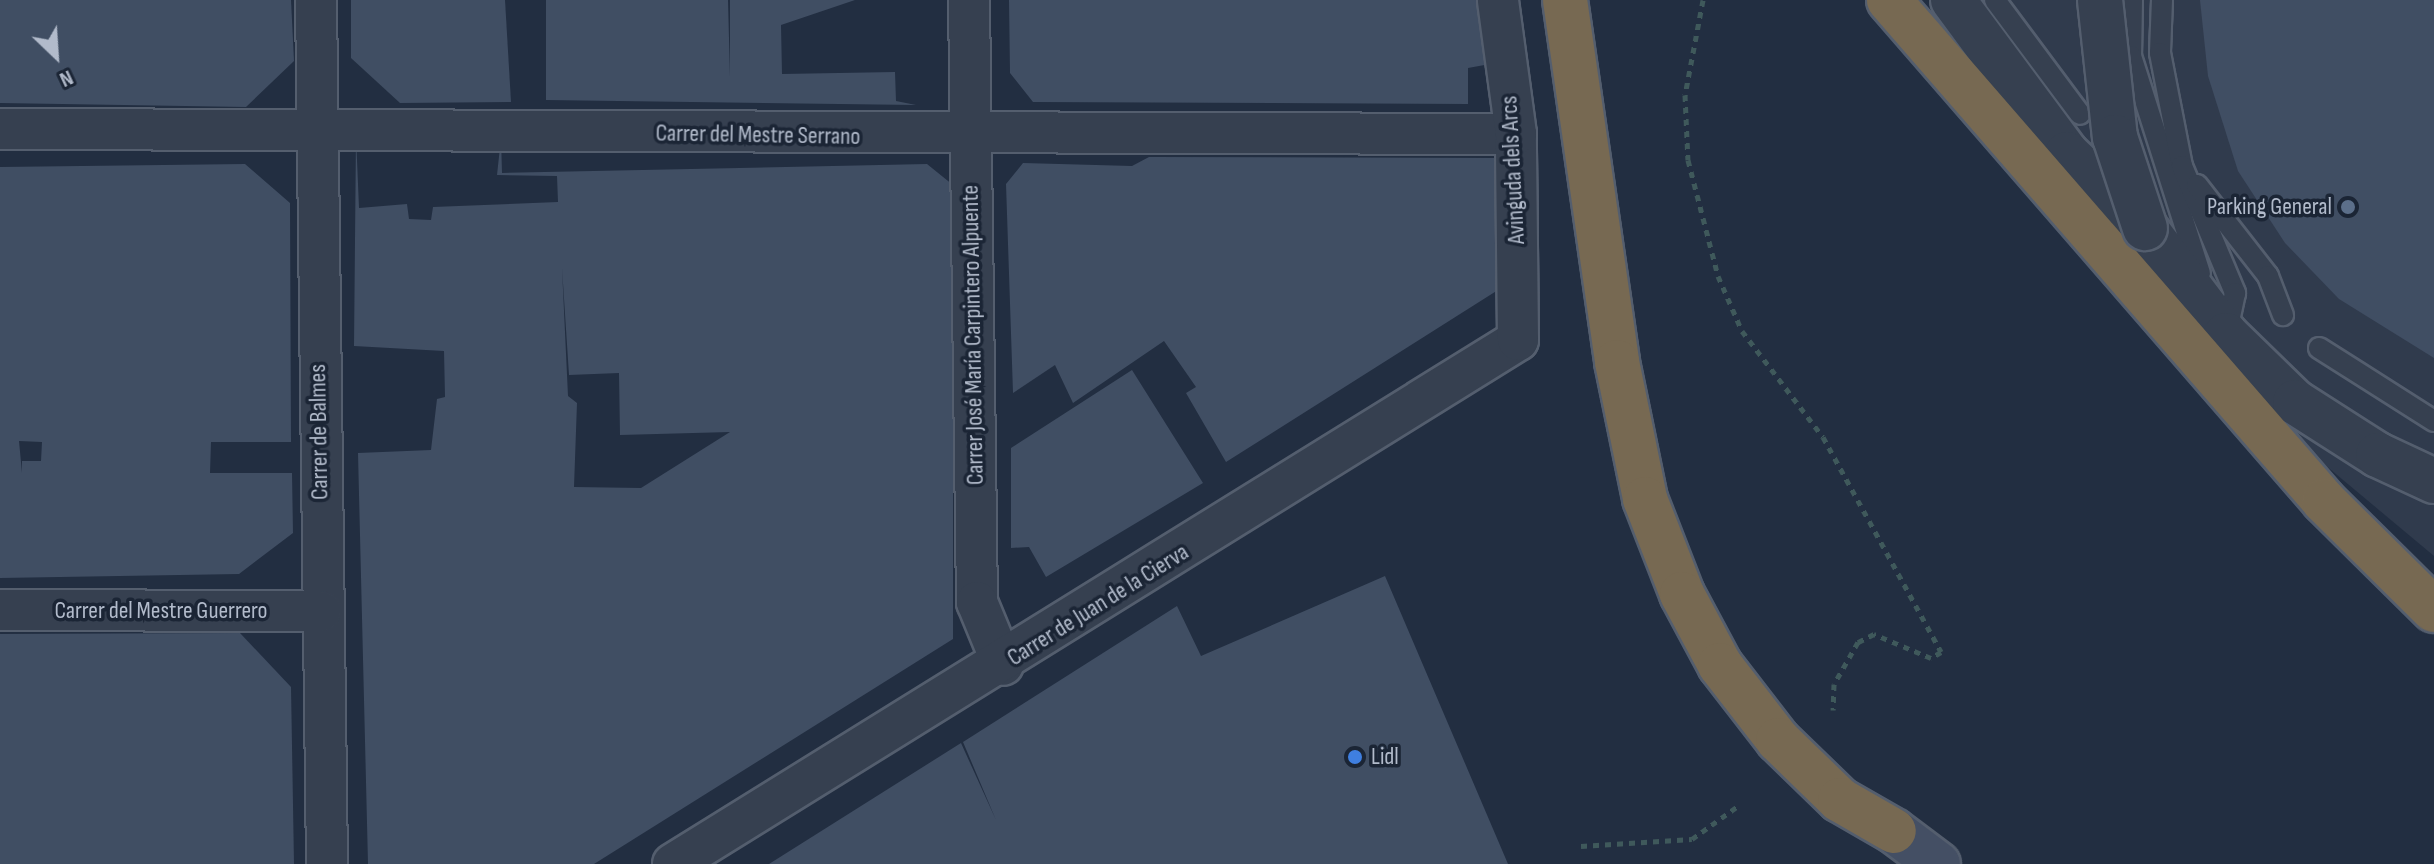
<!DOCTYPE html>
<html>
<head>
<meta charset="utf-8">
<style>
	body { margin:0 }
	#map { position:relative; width:2434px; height:864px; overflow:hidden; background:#222e41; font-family:"Sofia Sans Condensed",sans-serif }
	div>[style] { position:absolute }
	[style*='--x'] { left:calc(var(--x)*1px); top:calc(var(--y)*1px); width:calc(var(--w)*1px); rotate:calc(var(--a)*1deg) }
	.airport>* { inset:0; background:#303b4d }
	.building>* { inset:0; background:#404e63 }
	.path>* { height:5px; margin-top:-2.5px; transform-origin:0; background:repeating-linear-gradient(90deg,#3f595b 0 6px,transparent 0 12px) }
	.roads { filter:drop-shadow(2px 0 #545e6e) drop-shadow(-2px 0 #545e6e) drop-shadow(0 2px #545e6e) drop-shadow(0 -2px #545e6e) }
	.service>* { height:20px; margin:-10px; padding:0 10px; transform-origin:10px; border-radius:10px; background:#364050 }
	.minor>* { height:40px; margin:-20px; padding:0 20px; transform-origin:20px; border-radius:20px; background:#364050 }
	.tertiary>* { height:44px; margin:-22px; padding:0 22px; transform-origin:22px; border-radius:22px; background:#364050 }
	.secondary>* { height:44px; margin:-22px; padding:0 22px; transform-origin:22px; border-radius:22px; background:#444f64 }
	.motorway>* { height:44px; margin:-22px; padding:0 22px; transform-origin:22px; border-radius:22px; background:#776952 }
	.bridges { filter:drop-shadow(2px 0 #545e6e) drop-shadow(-2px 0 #545e6e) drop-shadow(0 2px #545e6e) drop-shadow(0 -2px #545e6e) }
	.tertiary-bridge>* { height:44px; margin:-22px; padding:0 22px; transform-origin:22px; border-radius:22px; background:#364050 }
	.dots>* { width:22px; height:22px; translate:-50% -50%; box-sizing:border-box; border:4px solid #1b2535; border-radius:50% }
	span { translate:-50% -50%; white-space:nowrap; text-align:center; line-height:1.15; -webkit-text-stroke:7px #1b2535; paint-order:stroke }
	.street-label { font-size:24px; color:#b2bbcb }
	.poi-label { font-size:24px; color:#b2bbcb }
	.right { translate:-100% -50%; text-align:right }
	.left { translate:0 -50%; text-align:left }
	.north { position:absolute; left:16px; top:16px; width:80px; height:80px; -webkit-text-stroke:6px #1b2535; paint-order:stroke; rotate:155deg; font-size:22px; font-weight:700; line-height:32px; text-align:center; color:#b2bbcb }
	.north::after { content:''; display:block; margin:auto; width:28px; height:36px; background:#b2bbcb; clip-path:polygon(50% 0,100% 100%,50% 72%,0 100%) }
</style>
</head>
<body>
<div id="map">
	<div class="airport">
		<div style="clip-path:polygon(1953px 0,2434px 0,2434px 556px,2294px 439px)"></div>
	</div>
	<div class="building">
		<div style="clip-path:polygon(0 0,291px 0,294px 61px,246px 107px,0 103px)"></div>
		<div style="clip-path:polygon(351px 0,505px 0,511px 102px,400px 103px,351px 58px)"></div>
		<div style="clip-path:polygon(546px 0,728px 0,730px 77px,730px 0,855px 0,781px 25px,782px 74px,895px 72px,896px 101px,916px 105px,546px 100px)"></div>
		<div style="clip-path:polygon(1009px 0,1480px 0,1490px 64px,1468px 68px,1468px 104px,1033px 102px,1010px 73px)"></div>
		<div style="clip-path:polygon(2200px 0,2434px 0,2434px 358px,2339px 299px,2285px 243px,2238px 171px,2208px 76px)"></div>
		<div style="clip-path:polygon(evenodd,356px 136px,359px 208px,407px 204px,409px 219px,431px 220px,433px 207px,558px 202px,557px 176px,497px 175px,501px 138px,502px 173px,927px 164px,953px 185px,953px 639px,594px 864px,368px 864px,358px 453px,431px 450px,437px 399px,445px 397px,444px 351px,354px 346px,356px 136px,562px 268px,569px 375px,619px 373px,620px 435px,730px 432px,641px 488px,574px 487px,577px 403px,568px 396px,562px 268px)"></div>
		<div style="clip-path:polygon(1149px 157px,1497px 158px,1498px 290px,1226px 462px,1186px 393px,1196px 387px,1164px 341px,1073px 403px,1055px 365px,1013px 393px,1006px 184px,1023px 163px,1132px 166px)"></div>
		<div style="clip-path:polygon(evenodd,245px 164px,290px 203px,291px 442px,211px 442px,210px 473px,292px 473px,293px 533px,239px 574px,0 578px,0 167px,245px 164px,19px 441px,42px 442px,41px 461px,22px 461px,22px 473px,19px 441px)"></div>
		<div style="clip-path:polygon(1132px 370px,1203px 483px,1046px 577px,1029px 547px,1011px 548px,1011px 448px)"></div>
		<div style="clip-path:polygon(1385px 576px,1508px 864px,769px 864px,961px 743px,996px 820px,963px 742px,1177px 606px,1201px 656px)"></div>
		<div style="clip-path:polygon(240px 633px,291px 687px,294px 864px,0 864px,0 634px)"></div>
	</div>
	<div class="path">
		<div style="--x:1703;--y:0;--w:97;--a:100.7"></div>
		<div style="--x:1685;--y:95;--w:65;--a:87.4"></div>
		<div style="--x:1688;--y:160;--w:120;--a:75.5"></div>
		<div style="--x:1718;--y:276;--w:60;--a:66.4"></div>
		<div style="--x:1742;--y:331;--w:133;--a:52.6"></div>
		<div style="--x:1823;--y:437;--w:245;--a:61.2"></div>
		<div style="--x:1941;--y:652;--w:12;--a:149"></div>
		<div style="--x:1931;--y:658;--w:62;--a:-157.2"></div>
		<div style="--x:1874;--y:634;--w:18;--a:153"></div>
		<div style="--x:1858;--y:642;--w:48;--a:119.7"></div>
		<div style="--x:1834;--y:684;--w:26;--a:92"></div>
		<div style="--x:1581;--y:846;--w:111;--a:-3.6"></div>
		<div style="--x:1692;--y:839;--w:57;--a:-35.7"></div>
	</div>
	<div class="roads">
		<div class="service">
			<div style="--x:1995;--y:0;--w:142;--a:53.3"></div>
			<div style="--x:2132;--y:0;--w:56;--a:91"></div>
			<div style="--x:2131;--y:56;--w:228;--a:72.4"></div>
			<div style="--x:2162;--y:0;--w:53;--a:92.2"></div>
			<div style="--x:2160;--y:53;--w:115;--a:79"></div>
			<div style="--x:2182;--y:166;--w:138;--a:67.3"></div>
			<div style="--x:2235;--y:293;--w:39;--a:102"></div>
			<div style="--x:2197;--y:185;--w:115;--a:52"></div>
			<div style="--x:2268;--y:276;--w:42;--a:69"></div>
			<div style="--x:2319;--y:348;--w:136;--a:32.4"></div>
		</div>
		<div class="minor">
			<div style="--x:316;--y:0;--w:864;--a:89.27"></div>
			<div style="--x:969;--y:0;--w:602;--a:89.24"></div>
			<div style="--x:977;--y:602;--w:68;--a:67.6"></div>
			<div style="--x:0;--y:129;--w:1516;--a:0.19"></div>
			<div style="--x:0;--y:610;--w:321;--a:0.2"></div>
			<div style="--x:673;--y:864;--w:994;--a:-31.8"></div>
			<div style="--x:1518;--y:340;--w:206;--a:-90.6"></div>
			<div style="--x:1516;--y:134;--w:135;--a:-97.7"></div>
		</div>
		<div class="tertiary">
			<div style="--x:1953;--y:0;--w:192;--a:53.5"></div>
			<div style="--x:2067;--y:154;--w:108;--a:43.5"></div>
			<div style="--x:2145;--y:228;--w:134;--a:52.9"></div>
			<div style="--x:2226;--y:335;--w:96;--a:44.2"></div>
			<div style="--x:2295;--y:402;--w:98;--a:32.6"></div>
			<div style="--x:2378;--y:455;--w:62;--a:24.9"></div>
		</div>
		<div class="secondary">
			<div style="--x:1894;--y:831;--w:55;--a:36.9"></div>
		</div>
		<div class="motorway">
			<div style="--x:1565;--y:0;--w:366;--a:81.8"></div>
			<div style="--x:1617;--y:362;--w:140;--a:78.4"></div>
			<div style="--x:1645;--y:499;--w:102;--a:68.7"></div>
			<div style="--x:1682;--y:594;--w:81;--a:61.8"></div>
			<div style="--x:1720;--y:665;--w:95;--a:52.3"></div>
			<div style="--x:1778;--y:740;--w:86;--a:44.1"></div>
			<div style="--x:1840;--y:800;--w:62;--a:29.9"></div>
			<div style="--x:1889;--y:0;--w:663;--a:49.03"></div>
			<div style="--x:2324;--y:501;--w:155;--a:44.7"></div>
		</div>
	</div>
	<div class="bridges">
		<div class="tertiary-bridge">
			<div style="--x:2100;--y:0;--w:138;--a:83.8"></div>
			<div style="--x:2115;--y:137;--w:96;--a:71.8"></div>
		</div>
	</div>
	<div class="dots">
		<div style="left:2348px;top:207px;background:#5c6f8a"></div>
		<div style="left:1355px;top:757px;background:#3f7fe0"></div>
	</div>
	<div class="street-label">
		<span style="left:758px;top:135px;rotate:1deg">Carrer del Mestre Serrano</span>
		<span style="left:1513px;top:170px;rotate:-93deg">Avinguda dels Arcs</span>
		<span style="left:973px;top:335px;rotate:-91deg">Carrer José María Carpintero Alpuente</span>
		<span style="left:319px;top:432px;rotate:-91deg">Carrer de Balmes</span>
		<span style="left:1098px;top:605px;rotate:-32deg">Carrer de Juan de la Cierva</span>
		<span style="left:161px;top:611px">Carrer del Mestre Guerrero</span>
	</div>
	<div class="poi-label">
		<span class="right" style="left:2332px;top:207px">Parking General</span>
		<span class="left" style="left:1371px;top:757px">Lidl</span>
	</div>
	<div class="north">N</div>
</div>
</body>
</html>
